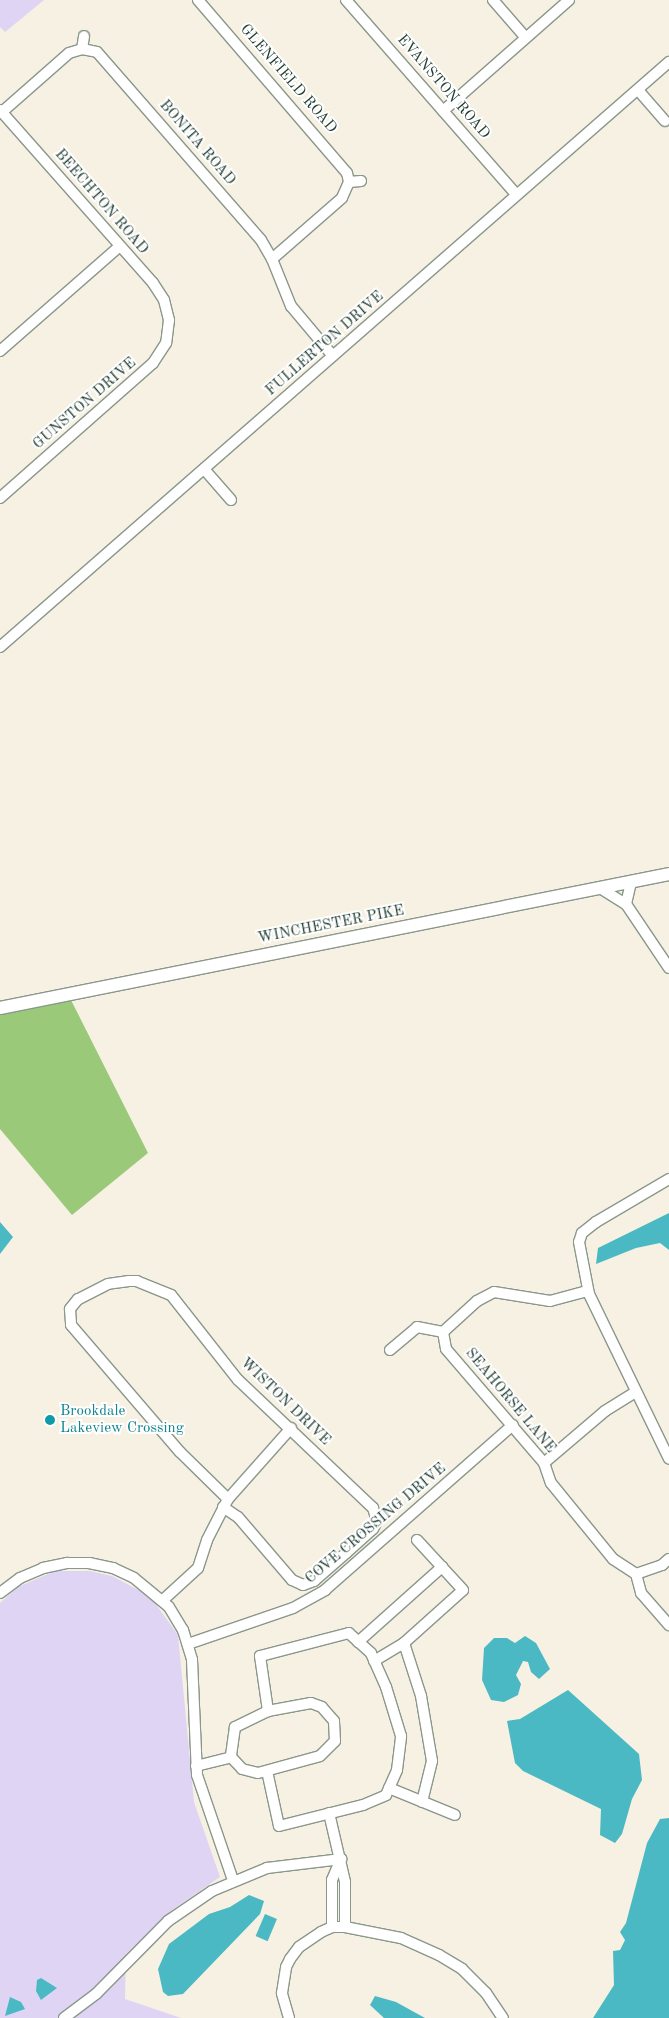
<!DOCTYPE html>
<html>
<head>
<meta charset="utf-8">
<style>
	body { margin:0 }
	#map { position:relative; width:669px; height:2018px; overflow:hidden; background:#f6f1e2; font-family:"Old Standard TT",serif }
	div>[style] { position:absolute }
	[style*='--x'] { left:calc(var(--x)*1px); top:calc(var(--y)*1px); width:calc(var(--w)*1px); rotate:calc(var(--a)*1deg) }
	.built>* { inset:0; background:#e0d4f4 }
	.green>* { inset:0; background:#9aca79 }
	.water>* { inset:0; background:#4bb9c4; transform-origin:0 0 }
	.roads { filter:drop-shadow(1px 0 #8a978b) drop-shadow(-1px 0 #8a978b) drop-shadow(0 1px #8a978b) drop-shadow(0 -1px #8a978b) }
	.minor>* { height:10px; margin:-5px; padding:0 5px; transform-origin:5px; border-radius:5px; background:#fff }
	.major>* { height:12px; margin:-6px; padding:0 6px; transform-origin:6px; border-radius:6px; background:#fff }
	.dots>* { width:14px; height:14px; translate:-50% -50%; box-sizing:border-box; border:2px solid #fff; border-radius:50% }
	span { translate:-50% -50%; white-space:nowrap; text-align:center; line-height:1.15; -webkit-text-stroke:4px #fff; paint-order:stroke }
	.street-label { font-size:15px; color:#1f3d34 }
	.culture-label { font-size:15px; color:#0d838f }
	.left { translate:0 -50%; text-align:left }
</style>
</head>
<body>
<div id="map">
	<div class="built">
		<div style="clip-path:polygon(0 0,44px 0,5px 32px,0 27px)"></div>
		<div style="clip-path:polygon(55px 1571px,90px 1571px,112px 1576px,150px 1596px,178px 1635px,194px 1802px,220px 1877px,172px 1910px,126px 1954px,125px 1999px,181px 2018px,0 2018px,0 1603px,18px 1587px)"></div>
	</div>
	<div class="green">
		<div style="clip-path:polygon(71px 1000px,148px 1153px,72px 1215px,0 1129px,0 1014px)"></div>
	</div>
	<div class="water">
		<div style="clip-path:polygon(669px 1213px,669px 1250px,660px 1243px,636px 1248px,596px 1264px,598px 1248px)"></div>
		<div style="clip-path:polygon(0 1222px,13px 1237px,0 1254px)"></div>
		<div style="clip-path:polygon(525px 1636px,536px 1643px,550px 1669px,539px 1679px,531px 1672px,528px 1662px,523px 1661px,516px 1675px,521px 1684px,518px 1695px,504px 1702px,491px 1700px,482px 1680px,484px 1648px,494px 1638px,507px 1638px,515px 1643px)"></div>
		<div style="clip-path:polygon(568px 1690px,639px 1754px,642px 1780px,632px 1799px,622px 1834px,615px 1843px,600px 1835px,601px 1809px,523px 1771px,515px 1763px,507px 1721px,520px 1719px)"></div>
		<div style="clip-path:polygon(669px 1818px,669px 2018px,593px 2018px,614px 1985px,613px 1951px,620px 1950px,625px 1940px,620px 1932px,626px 1923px,647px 1843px,660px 1819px)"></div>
		<div style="clip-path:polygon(249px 1895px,264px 1901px,260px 1914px,183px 1994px,168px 1996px,163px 1992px,158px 1969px,169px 1944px,209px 1914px,230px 1907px)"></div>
		<div style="left:265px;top:1914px;width:13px;height:24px;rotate:23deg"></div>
		<div style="clip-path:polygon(41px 1978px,57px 1988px,41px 2000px,36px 1991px,37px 1980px)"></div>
		<div style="clip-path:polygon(375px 1996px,396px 2002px,425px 2018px,384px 2018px,370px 2005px)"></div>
		<div style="clip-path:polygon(10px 1997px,21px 2002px,25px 2009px,5px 2016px)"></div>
	</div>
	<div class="roads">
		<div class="minor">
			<div style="--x:198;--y:0;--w:228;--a:49.3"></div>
			<div style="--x:347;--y:173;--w:9;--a:77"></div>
			<div style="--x:349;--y:182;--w:17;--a:114"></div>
			<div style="--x:342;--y:198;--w:93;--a:138.9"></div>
			<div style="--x:346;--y:0;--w:259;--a:48.8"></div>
			<div style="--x:493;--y:0;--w:50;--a:49"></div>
			<div style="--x:82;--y:49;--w:13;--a:-81"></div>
			<div style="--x:638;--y:90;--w:41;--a:48.9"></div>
			<div style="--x:0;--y:110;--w:231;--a:48.5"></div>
			<div style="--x:153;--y:283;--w:20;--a:57"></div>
			<div style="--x:164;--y:300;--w:21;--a:76"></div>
			<div style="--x:169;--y:320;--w:23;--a:97"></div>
			<div style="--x:166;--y:343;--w:24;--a:123"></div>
			<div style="--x:153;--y:363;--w:204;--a:138.6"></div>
			<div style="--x:443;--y:111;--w:168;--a:-41.4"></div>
			<div style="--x:2;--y:112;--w:89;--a:-41.4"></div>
			<div style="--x:69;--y:53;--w:14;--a:-17"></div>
			<div style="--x:82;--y:49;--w:15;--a:11"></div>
			<div style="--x:97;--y:52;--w:249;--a:48.9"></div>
			<div style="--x:261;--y:240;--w:22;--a:60"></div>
			<div style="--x:272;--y:259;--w:51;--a:68"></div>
			<div style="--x:291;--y:306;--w:65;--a:50"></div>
			<div style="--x:349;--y:182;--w:12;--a:-5"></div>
			<div style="--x:0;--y:351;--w:159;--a:-41.2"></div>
			<div style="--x:204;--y:469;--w:41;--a:48.9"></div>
			<div style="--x:0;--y:647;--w:889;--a:-41.17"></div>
			<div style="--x:600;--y:888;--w:31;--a:32"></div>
			<div style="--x:626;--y:904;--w:77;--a:56.1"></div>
			<div style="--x:626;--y:904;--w:23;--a:-77"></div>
			<div style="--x:669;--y:1179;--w:85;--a:149.5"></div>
			<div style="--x:596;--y:1222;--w:18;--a:142"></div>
			<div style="--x:582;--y:1233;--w:9;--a:108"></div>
			<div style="--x:579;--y:1242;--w:53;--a:79.1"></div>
			<div style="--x:589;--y:1294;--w:183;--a:64.1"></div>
			<div style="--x:443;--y:1332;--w:17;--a:80"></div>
			<div style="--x:446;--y:1349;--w:150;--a:49.3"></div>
			<div style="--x:544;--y:1463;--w:21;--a:71"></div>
			<div style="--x:551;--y:1483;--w:98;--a:50.8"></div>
			<div style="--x:613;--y:1559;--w:27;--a:33"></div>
			<div style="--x:443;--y:1332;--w:46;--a:-42.4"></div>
			<div style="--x:477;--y:1301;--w:19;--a:-28"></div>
			<div style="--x:494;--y:1292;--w:57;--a:9.1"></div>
			<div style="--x:550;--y:1301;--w:39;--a:-15"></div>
			<div style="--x:390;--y:1350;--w:35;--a:-40"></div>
			<div style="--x:417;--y:1327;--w:26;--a:11"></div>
			<div style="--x:544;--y:1463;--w:80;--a:-40.4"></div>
			<div style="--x:605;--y:1411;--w:36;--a:-32"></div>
			<div style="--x:223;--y:1507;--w:18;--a:34"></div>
			<div style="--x:238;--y:1517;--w:83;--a:49.4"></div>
			<div style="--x:292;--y:1580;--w:12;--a:24"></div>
			<div style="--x:303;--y:1585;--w:12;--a:-20"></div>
			<div style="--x:314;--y:1581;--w:43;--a:-41.2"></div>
			<div style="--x:346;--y:1553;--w:36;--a:-42"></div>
			<div style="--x:373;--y:1529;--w:9;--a:-63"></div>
			<div style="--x:377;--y:1521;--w:14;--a:-107"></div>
			<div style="--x:373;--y:1508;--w:186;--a:-136.5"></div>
			<div style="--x:238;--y:1380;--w:108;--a:-128.2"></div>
			<div style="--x:171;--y:1295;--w:37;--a:-158"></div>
			<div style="--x:137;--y:1281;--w:8;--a:180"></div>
			<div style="--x:129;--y:1281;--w:21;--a:172"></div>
			<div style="--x:108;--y:1284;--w:34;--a:153"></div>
			<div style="--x:78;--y:1299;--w:13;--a:129"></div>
			<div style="--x:70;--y:1309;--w:16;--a:86"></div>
			<div style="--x:71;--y:1325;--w:167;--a:49.4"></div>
			<div style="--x:180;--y:1452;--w:67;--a:44.4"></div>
			<div style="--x:636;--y:1574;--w:20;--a:75"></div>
			<div style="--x:641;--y:1593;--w:43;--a:48.8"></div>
			<div style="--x:636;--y:1574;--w:28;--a:-19"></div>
			<div style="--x:662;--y:1565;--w:9;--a:-41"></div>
			<div style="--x:0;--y:1593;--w:25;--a:-37"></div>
			<div style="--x:20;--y:1578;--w:25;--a:-23"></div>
			<div style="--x:43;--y:1568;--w:25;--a:-12"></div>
			<div style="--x:67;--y:1563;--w:22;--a:0"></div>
			<div style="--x:89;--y:1563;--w:25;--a:12"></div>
			<div style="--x:113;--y:1568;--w:23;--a:25"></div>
			<div style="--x:134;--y:1578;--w:45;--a:39.6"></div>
			<div style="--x:169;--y:1607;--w:27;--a:59"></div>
			<div style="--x:183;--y:1630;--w:31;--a:73"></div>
			<div style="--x:192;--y:1660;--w:115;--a:87.5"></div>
			<div style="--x:197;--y:1775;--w:111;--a:71.1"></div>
			<div style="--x:163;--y:1600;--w:47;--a:-42.4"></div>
			<div style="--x:198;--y:1568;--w:29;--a:-72"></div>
			<div style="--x:207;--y:1540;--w:46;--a:-62.9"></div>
			<div style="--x:228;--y:1499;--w:95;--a:-48.4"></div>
			<div style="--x:358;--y:1642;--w:113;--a:-41.8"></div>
			<div style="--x:404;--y:1643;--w:56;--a:72.2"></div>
			<div style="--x:421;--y:1696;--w:66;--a:80.4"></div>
			<div style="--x:432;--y:1761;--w:42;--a:103.7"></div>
			<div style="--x:188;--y:1644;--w:111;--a:-18.9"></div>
			<div style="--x:293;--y:1608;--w:37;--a:-29"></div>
			<div style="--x:325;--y:1590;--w:250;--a:-41.3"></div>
			<div style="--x:374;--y:1661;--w:35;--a:-31"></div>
			<div style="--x:404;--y:1643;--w:79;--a:-41.9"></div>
			<div style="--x:463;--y:1590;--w:68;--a:-132.6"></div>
			<div style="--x:196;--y:1766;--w:36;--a:-14"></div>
			<div style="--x:231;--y:1757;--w:16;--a:47"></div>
			<div style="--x:242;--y:1769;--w:16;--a:14"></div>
			<div style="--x:258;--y:1773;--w:64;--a:-15.3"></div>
			<div style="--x:320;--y:1756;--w:21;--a:-45"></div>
			<div style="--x:335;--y:1741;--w:20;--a:-93"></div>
			<div style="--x:334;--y:1721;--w:18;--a:-131"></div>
			<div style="--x:322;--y:1707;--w:12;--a:-160"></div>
			<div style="--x:311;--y:1703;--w:44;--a:169.5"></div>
			<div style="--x:268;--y:1711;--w:37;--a:154"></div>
			<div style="--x:235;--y:1727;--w:30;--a:98"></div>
			<div style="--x:267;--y:1771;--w:56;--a:77.7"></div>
			<div style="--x:279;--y:1826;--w:87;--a:-14"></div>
			<div style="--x:363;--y:1805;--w:25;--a:-23"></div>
			<div style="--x:386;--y:1795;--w:27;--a:-66"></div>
			<div style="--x:397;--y:1770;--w:34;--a:-83"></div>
			<div style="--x:401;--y:1736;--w:51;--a:-107"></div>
			<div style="--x:386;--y:1687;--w:37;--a:-114"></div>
			<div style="--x:371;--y:1653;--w:30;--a:-138"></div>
			<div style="--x:349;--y:1633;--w:92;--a:165.5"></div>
			<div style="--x:260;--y:1656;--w:56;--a:81.7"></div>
			<div style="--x:389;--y:1788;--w:71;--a:22.2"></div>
			<div style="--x:329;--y:1813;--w:71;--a:76.9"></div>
			<div style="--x:345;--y:1882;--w:45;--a:90"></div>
			<div style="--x:332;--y:1927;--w:47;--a:-90"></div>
			<div style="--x:332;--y:1880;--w:23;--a:-67"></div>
			<div style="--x:64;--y:2018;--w:40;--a:-37"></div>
			<div style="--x:96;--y:1994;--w:103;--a:-45.4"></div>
			<div style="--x:168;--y:1921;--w:53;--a:-34.3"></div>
			<div style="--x:212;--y:1891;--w:60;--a:-22.7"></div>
			<div style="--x:267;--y:1868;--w:75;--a:-6.9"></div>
			<div style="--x:289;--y:2018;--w:26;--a:-106"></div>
			<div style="--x:282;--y:1993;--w:26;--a:-81"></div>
			<div style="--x:286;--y:1967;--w:9;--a:-63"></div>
			<div style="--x:290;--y:1959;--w:15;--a:-53"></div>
			<div style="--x:299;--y:1947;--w:27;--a:-34"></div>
			<div style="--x:321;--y:1932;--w:12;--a:-24"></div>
			<div style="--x:332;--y:1927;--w:13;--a:0"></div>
			<div style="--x:345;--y:1927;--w:57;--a:11.1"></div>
			<div style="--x:401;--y:1938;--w:42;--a:24.1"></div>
			<div style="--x:439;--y:1955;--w:27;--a:31"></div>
			<div style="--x:462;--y:1969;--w:34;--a:45"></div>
			<div style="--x:486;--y:1993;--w:30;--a:56"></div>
		</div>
		<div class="major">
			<div style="--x:0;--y:1008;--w:682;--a:-11.33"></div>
		</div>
	</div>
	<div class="dots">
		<div style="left:50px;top:1420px;background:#0f9aa8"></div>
	</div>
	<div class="street-label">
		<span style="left:288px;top:79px;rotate:49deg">GLENFIELD ROAD</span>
		<span style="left:443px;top:87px;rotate:49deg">EVANSTON ROAD</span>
		<span style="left:197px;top:143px;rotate:49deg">BONITA ROAD</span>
		<span style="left:101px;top:202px;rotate:49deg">BEECHTON ROAD</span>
		<span style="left:325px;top:344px;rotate:-41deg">FULLERTON DRIVE</span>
		<span style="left:85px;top:404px;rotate:-41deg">GUNSTON DRIVE</span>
		<span style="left:331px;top:925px;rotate:-11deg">WINCHESTER PIKE</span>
		<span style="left:510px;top:1401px;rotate:50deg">SEAHORSE LANE</span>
		<span style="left:285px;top:1402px;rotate:44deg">WISTON DRIVE</span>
		<span style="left:376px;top:1524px;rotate:-40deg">COVE CROSSING DRIVE</span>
	</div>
	<div class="culture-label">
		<span class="left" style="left:60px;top:1420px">Brookdale<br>Lakeview Crossing</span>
	</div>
</div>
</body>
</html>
